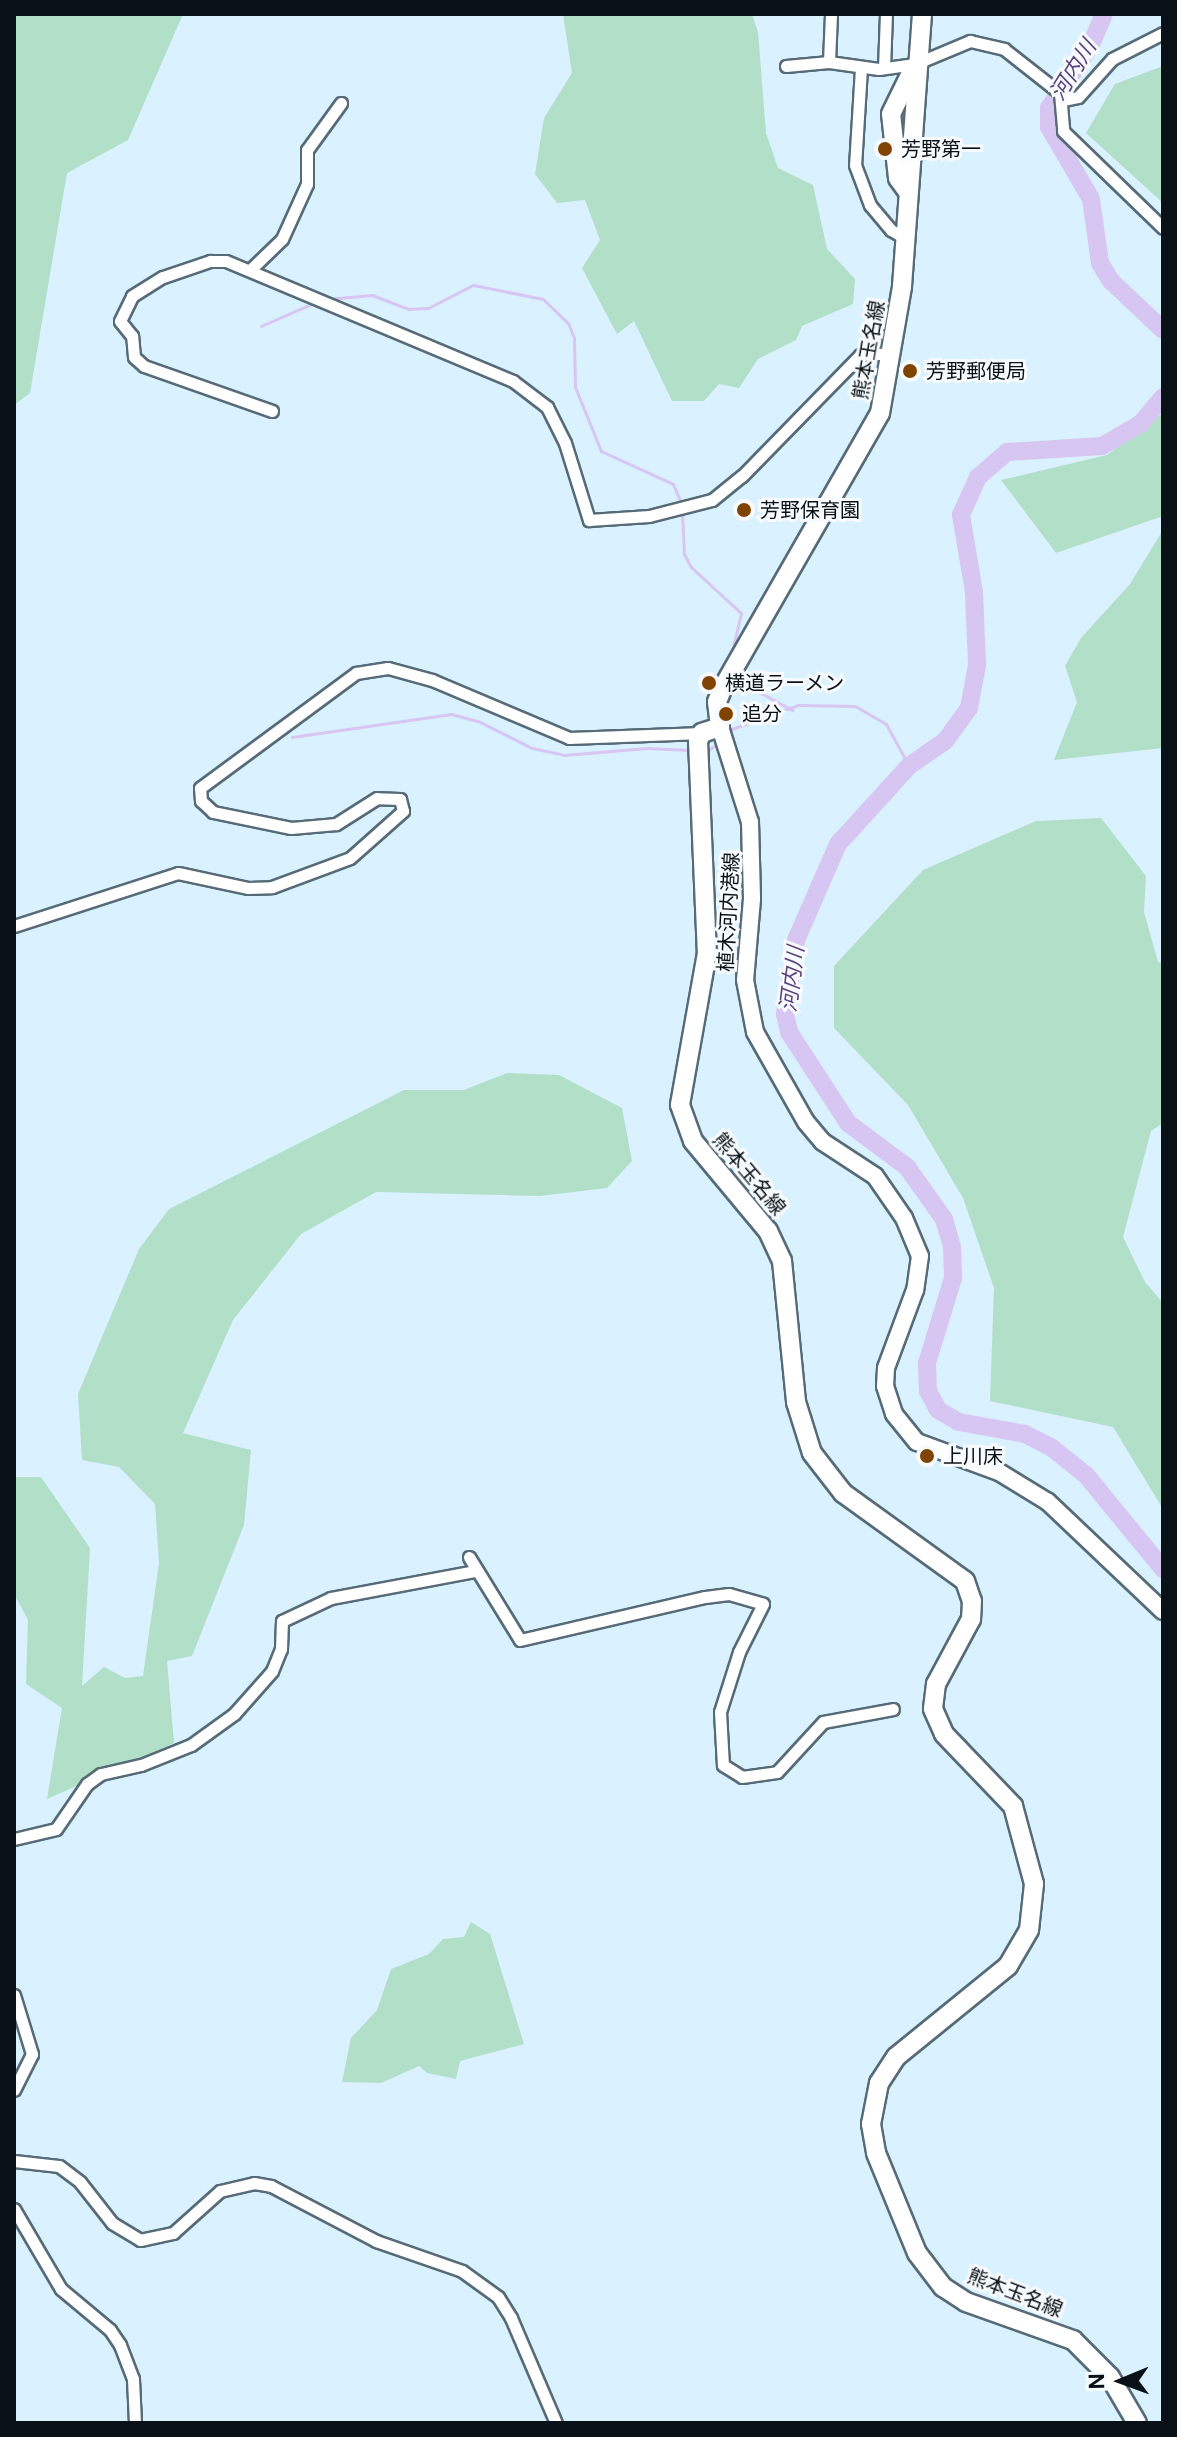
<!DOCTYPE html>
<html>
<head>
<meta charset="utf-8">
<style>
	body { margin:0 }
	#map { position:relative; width:1177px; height:2437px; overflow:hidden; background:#daf1ff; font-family:"DM Sans","Noto Sans JP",sans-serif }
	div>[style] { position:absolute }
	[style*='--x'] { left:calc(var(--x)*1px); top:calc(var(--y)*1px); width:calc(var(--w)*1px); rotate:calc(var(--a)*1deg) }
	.green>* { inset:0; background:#b1dfc8 }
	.stream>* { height:3px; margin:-1.5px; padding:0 1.5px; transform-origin:1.5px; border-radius:1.5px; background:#d7c5f2 }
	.river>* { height:18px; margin:-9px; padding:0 9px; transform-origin:9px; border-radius:9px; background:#d7c5f2 }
	.roads { filter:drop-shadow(2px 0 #576b77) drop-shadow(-2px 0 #576b77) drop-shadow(0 2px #576b77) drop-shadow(0 -2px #576b77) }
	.street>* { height:11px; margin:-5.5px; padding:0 5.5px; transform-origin:5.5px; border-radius:5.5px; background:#fff }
	.secondary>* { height:16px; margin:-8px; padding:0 8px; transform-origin:8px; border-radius:8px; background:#fff }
	.primary>* { height:18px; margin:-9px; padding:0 9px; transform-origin:9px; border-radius:9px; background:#fff }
	.dots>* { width:22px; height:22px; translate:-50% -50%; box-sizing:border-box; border:4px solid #f7fbfe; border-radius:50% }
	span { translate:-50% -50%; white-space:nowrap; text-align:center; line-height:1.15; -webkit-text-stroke:6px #f7fbfe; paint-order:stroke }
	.poi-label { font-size:20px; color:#091116 }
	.left { translate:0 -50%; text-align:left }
	.street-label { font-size:20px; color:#091116 }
	.water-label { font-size:22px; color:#5c437b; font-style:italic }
	.frame { position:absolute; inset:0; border:16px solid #091116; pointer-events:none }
	.north { position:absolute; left:1081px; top:2341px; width:80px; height:80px; -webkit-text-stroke:6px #f7fbfe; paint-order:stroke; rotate:269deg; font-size:22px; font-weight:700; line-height:32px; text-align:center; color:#091116 }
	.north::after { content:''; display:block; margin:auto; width:28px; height:36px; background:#091116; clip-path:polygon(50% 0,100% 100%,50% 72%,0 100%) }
</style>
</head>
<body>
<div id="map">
	<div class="green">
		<div style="clip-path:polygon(14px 14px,183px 14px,128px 140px,67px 173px,30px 393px,14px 405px)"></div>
		<div style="clip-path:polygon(563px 14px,752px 14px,758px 32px,766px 133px,778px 168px,813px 185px,827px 249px,855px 279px,853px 304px,802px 326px,796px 340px,758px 359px,739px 388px,719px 384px,704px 401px,672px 401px,634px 321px,617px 334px,582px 268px,600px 240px,585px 200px,557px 203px,535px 174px,544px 118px,572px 73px)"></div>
		<div style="clip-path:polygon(1163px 66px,1163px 203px,1086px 133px,1115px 84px)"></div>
		<div style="clip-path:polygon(1163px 413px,1163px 516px,1056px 553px,1001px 480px,1107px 455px)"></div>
		<div style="clip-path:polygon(1163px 530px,1163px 748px,1054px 760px,1077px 702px,1065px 666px,1081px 638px,1130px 584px)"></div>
		<div style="clip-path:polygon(1101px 818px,1146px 876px,1144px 912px,1158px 962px,1163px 963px,1163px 1123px,1151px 1131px,1123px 1237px,1145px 1282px,1163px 1303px,1163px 1509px,1113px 1427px,990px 1401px,994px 1288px,963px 1198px,908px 1105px,834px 1028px,834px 966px,923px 870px,1036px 821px)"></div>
		<div style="clip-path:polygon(507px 1073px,559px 1075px,622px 1108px,632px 1161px,607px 1188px,540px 1196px,376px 1192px,301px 1234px,233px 1320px,183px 1433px,251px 1450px,244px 1525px,192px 1656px,167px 1661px,174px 1743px,47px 1799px,62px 1708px,26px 1684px,28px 1620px,14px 1594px,14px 1477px,41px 1477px,90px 1548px,82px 1686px,104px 1667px,125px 1678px,143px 1676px,159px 1563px,155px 1504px,119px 1467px,82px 1460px,78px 1394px,139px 1249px,169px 1209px,404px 1090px,464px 1090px)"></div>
		<div style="clip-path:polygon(471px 1922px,490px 1934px,524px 2044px,460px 2061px,456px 2079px,427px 2073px,419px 2066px,381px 2083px,342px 2082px,351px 2038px,377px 2010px,391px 1969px,429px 1954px,443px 1939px,464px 1937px)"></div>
	</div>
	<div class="stream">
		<div style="--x:327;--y:299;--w:45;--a:-5.1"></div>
		<div style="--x:372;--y:295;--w:39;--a:21"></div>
		<div style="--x:408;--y:309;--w:20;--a:-3"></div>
		<div style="--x:428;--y:308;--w:51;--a:-27.1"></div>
		<div style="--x:473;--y:285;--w:71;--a:11.3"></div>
		<div style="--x:543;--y:299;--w:35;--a:44"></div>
		<div style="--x:568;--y:323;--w:16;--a:68"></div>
		<div style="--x:574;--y:338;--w:49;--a:88.8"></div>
		<div style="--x:575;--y:387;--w:69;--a:67.9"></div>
		<div style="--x:601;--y:451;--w:79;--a:24.6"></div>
		<div style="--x:673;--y:484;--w:23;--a:67"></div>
		<div style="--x:261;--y:326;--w:60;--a:-23.6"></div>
		<div style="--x:682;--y:513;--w:41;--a:87.2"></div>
		<div style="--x:684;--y:554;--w:15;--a:62"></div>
		<div style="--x:691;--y:567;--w:68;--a:42.6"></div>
		<div style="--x:741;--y:613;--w:44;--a:103.1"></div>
		<div style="--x:737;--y:680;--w:63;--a:28.6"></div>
		<div style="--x:729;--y:730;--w:73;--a:-19.9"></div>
		<div style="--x:798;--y:705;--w:57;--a:1"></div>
		<div style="--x:855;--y:706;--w:36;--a:30"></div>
		<div style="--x:886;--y:724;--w:48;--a:61.3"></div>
		<div style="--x:292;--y:737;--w:161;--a:-8.2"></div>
		<div style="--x:451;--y:714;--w:28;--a:15"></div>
		<div style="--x:478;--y:721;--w:60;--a:26.6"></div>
		<div style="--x:532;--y:748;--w:33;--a:12"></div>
		<div style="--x:564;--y:755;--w:83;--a:-4.8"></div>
		<div style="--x:647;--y:748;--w:44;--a:2.6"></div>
		<div style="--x:707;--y:751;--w:16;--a:-35"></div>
	</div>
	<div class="river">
		<div style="--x:1104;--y:14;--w:34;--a:113"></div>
		<div style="--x:1091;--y:45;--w:76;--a:123.7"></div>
		<div style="--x:1049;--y:108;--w:19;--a:90"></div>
		<div style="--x:1049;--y:127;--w:83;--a:59.7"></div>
		<div style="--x:1091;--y:199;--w:65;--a:82"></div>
		<div style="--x:1100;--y:263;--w:21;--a:59"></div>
		<div style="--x:1111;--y:281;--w:71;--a:43.3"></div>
		<div style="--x:1163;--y:397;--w:35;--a:130"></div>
		<div style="--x:1140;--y:424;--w:44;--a:149.9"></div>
		<div style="--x:1102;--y:446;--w:95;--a:176.4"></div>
		<div style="--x:1007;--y:452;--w:38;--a:139"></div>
		<div style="--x:978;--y:477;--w:42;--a:114.1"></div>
		<div style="--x:961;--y:515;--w:78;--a:80.4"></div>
		<div style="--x:974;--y:592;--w:73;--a:87.6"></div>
		<div style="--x:977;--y:665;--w:44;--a:100.5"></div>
		<div style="--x:969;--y:708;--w:41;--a:126"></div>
		<div style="--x:945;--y:741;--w:44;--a:145.2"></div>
		<div style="--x:909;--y:766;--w:105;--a:132.3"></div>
		<div style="--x:838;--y:844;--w:105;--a:113.6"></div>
		<div style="--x:796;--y:940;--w:75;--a:98.5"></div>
		<div style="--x:785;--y:1014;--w:18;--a:77"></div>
		<div style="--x:789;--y:1032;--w:108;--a:57"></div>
		<div style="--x:848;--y:1123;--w:74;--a:36.7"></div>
		<div style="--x:907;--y:1167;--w:64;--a:54.6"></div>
		<div style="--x:944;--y:1219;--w:29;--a:74"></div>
		<div style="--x:952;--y:1247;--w:31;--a:88"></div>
		<div style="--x:953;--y:1278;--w:89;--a:107"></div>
		<div style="--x:927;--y:1363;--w:28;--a:88"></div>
		<div style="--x:928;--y:1391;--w:21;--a:62"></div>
		<div style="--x:938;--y:1410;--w:24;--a:30"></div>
		<div style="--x:959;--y:1422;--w:67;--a:10.3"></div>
		<div style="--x:1025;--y:1434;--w:30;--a:27"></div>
		<div style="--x:1052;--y:1448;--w:43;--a:38.5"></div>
		<div style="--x:1086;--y:1475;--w:122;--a:50.7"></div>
	</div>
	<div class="roads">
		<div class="street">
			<div style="--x:831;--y:14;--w:48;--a:92.4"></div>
			<div style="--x:829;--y:62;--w:50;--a:8"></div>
			<div style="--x:879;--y:69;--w:36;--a:-8"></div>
			<div style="--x:915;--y:64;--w:60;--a:-22.7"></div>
			<div style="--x:970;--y:41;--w:35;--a:13"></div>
			<div style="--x:1004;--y:49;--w:71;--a:38.2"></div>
			<div style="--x:1060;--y:93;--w:38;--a:85"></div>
			<div style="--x:1063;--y:131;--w:139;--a:44.1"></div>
			<div style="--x:786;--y:66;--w:43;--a:-5.3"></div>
			<div style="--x:861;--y:68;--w:97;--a:93.5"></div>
			<div style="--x:855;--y:165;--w:43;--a:69.4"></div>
			<div style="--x:870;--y:205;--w:33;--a:50"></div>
			<div style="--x:891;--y:230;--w:16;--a:30"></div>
			<div style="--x:884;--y:68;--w:54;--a:-87.9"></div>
			<div style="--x:1063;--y:100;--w:15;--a:-11"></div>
			<div style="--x:1078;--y:97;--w:51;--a:-48.2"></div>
			<div style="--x:1112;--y:59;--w:57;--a:-27"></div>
			<div style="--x:251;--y:269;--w:43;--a:-44.1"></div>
			<div style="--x:282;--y:239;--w:60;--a:-65.6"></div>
			<div style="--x:307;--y:184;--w:34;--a:-90"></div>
			<div style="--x:307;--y:150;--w:58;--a:-54.1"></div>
			<div style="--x:272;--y:411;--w:136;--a:-160.6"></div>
			<div style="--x:144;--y:366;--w:13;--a:-138"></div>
			<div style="--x:134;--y:357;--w:21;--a:-95"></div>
			<div style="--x:132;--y:336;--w:19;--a:-129"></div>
			<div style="--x:120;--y:321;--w:28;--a:-64"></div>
			<div style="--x:132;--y:296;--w:36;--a:-32"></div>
			<div style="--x:163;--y:277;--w:50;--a:-18.8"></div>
			<div style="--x:210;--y:261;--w:16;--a:0"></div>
			<div style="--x:226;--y:261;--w:311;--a:22.7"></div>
			<div style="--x:513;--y:381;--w:43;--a:37.4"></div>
			<div style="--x:547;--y:407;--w:40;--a:63.4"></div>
			<div style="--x:565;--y:443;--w:81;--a:72.7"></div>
			<div style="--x:589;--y:520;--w:60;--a:-3.8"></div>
			<div style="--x:649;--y:516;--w:65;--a:-14.3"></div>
			<div style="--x:712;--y:500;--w:38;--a:-39"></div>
			<div style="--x:742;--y:476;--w:169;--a:-45.7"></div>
			<div style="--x:860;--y:355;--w:33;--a:-3"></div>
			<div style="--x:14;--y:926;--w:172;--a:-17.9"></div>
			<div style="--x:178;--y:873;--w:72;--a:12.1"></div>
			<div style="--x:248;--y:888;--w:24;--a:-2"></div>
			<div style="--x:272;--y:887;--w:83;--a:-20.4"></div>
			<div style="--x:350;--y:858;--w:71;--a:-41.6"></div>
			<div style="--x:403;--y:811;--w:12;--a:-104"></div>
			<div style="--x:400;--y:799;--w:23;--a:-178"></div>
			<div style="--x:377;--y:798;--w:49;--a:147.6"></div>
			<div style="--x:336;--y:824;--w:45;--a:174.9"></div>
			<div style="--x:291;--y:828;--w:80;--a:-168.4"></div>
			<div style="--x:213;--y:812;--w:16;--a:-137"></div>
			<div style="--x:201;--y:801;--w:13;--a:-94"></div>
			<div style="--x:200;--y:788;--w:194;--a:-36.4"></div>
			<div style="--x:356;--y:673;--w:32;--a:-9"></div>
			<div style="--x:388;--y:668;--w:46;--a:15.3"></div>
			<div style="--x:432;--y:680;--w:149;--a:22.9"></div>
			<div style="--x:569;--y:738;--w:133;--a:-2.2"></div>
			<div style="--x:469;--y:1557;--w:97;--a:58.4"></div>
			<div style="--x:520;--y:1640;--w:190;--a:-13.1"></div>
			<div style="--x:705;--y:1597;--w:24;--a:-7"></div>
			<div style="--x:729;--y:1594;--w:35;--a:16"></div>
			<div style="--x:763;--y:1604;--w:54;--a:116.6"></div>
			<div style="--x:739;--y:1652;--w:63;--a:107.6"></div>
			<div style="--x:720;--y:1712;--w:53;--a:86.8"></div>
			<div style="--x:723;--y:1765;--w:22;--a:32"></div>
			<div style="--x:742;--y:1777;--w:35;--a:-8"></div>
			<div style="--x:777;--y:1772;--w:68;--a:-47.4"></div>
			<div style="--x:823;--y:1722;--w:71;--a:-10.5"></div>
			<div style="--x:14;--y:1839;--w:43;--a:-13.4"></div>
			<div style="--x:56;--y:1829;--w:55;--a:-55.4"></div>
			<div style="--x:87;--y:1784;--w:17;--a:-36"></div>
			<div style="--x:101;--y:1774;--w:41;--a:-12.7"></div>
			<div style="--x:141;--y:1765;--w:54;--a:-21.8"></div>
			<div style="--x:191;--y:1745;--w:53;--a:-35.8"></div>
			<div style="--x:234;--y:1714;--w:57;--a:-48.5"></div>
			<div style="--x:272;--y:1671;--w:24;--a:-68"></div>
			<div style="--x:281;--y:1649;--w:28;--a:-88"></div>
			<div style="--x:282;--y:1621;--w:54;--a:-25.1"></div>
			<div style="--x:331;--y:1598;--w:147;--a:-10.6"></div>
			<div style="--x:14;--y:1995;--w:62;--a:73"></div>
			<div style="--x:32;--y:2054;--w:40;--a:116.6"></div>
			<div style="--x:14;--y:2161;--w:45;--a:6.3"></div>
			<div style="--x:59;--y:2166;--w:26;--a:37"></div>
			<div style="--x:80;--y:2182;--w:52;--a:52"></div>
			<div style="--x:112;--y:2223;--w:33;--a:31"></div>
			<div style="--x:140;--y:2240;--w:34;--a:-12"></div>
			<div style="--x:173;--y:2233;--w:63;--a:-41.8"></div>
			<div style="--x:220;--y:2191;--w:35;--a:-13"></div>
			<div style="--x:254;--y:2183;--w:17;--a:10"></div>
			<div style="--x:271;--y:2186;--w:119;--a:27.6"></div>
			<div style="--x:376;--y:2241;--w:91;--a:19.2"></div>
			<div style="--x:462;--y:2271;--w:44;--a:35.8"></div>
			<div style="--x:498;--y:2297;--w:25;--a:58"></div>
			<div style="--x:511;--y:2318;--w:114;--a:66.8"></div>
			<div style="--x:14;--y:2209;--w:93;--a:59.6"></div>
			<div style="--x:61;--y:2289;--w:64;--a:39.9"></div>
			<div style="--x:110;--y:2330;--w:18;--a:56"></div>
			<div style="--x:120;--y:2345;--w:36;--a:69"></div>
			<div style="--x:133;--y:2379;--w:44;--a:87.4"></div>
		</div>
		<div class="secondary">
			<div style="--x:720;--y:727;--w:100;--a:72.5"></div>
			<div style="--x:750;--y:822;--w:77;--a:88.5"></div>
			<div style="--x:752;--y:899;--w:81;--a:94.9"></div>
			<div style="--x:745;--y:980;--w:53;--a:79.1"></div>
			<div style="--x:755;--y:1032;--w:103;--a:60.5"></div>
			<div style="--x:806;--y:1122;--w:26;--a:50"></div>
			<div style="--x:823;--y:1142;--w:62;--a:33.2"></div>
			<div style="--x:875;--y:1176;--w:51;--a:55.4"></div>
			<div style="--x:904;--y:1218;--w:41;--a:67.2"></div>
			<div style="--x:920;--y:1256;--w:34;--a:98"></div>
			<div style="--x:915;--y:1290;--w:83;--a:110.4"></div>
			<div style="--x:886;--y:1368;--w:18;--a:93"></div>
			<div style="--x:885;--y:1386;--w:29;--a:72"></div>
			<div style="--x:894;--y:1414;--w:36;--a:51"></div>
			<div style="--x:917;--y:1442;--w:87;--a:20.1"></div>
			<div style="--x:999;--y:1472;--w:57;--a:31.5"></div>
			<div style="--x:1048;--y:1502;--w:158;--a:43.5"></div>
		</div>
		<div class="primary">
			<div style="--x:922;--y:14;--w:274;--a:94.2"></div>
			<div style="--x:902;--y:287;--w:128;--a:99.9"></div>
			<div style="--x:880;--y:413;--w:316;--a:119.8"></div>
			<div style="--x:723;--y:687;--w:16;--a:112"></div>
			<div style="--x:717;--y:702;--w:25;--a:83"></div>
			<div style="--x:720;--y:727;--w:19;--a:162"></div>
			<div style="--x:702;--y:733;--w:9;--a:117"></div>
			<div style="--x:698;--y:741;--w:212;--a:87.6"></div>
			<div style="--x:707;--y:953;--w:154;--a:100.1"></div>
			<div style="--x:680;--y:1105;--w:38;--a:70"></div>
			<div style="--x:693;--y:1141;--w:117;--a:50.2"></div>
			<div style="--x:768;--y:1231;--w:33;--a:65"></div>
			<div style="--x:782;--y:1261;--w:142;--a:84.3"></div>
			<div style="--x:796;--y:1402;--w:53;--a:72.6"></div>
			<div style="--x:812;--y:1453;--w:51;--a:52.2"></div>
			<div style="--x:843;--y:1493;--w:150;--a:35.8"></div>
			<div style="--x:965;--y:1581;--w:21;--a:71"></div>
			<div style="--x:972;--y:1601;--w:18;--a:93"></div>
			<div style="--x:971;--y:1619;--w:74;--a:118.3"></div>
			<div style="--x:936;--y:1684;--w:25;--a:97"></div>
			<div style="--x:933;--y:1709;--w:27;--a:66"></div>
			<div style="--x:944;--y:1734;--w:100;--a:46.2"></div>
			<div style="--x:1013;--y:1806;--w:81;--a:74.9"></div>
			<div style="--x:1034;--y:1884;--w:46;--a:96.2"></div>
			<div style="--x:1029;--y:1930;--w:42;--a:120.3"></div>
			<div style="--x:1008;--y:1966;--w:144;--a:140.9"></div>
			<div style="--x:896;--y:2057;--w:31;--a:123"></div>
			<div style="--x:879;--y:2083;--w:42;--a:101"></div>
			<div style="--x:871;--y:2124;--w:29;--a:80"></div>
			<div style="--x:876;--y:2153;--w:108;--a:67.7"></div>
			<div style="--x:917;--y:2253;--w:43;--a:52.6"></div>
			<div style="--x:943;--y:2287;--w:27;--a:33"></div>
			<div style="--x:966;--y:2302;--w:114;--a:19.6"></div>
			<div style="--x:1073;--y:2340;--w:52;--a:45"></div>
			<div style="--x:1110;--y:2377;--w:53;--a:59.6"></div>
			<div style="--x:908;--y:192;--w:17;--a:-126"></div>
			<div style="--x:898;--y:178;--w:64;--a:-96.2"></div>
			<div style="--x:891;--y:114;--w:52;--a:-63.9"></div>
		</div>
	</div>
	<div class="dots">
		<div style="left:885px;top:149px;background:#804400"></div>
		<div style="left:910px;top:371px;background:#804400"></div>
		<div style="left:744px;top:510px;background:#804400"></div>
		<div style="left:709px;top:683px;background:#804400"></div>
		<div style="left:726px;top:714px;background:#804400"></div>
		<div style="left:927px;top:1456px;background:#804400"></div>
	</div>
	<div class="poi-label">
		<span class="left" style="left:901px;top:149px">芳野第一</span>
		<span class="left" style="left:926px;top:371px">芳野郵便局</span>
		<span class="left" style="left:760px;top:510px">芳野保育園</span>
		<span class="left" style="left:725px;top:683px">横道ラーメン</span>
		<span class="left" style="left:742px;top:714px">追分</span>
		<span class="left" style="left:943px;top:1456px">上川床</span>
	</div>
	<div class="street-label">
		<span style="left:869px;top:350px;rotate:-80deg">熊本玉名線</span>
		<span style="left:729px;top:912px;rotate:-87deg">植木河内港線</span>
		<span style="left:749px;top:1174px;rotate:50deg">熊本玉名線</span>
		<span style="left:1015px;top:2293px;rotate:21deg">熊本玉名線</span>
	</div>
	<div class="water-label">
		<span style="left:1073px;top:70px;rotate:-58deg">河内川</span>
		<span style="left:792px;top:979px;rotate:-83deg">河内川</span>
	</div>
	<div class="frame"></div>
	<div class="north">N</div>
</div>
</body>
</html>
